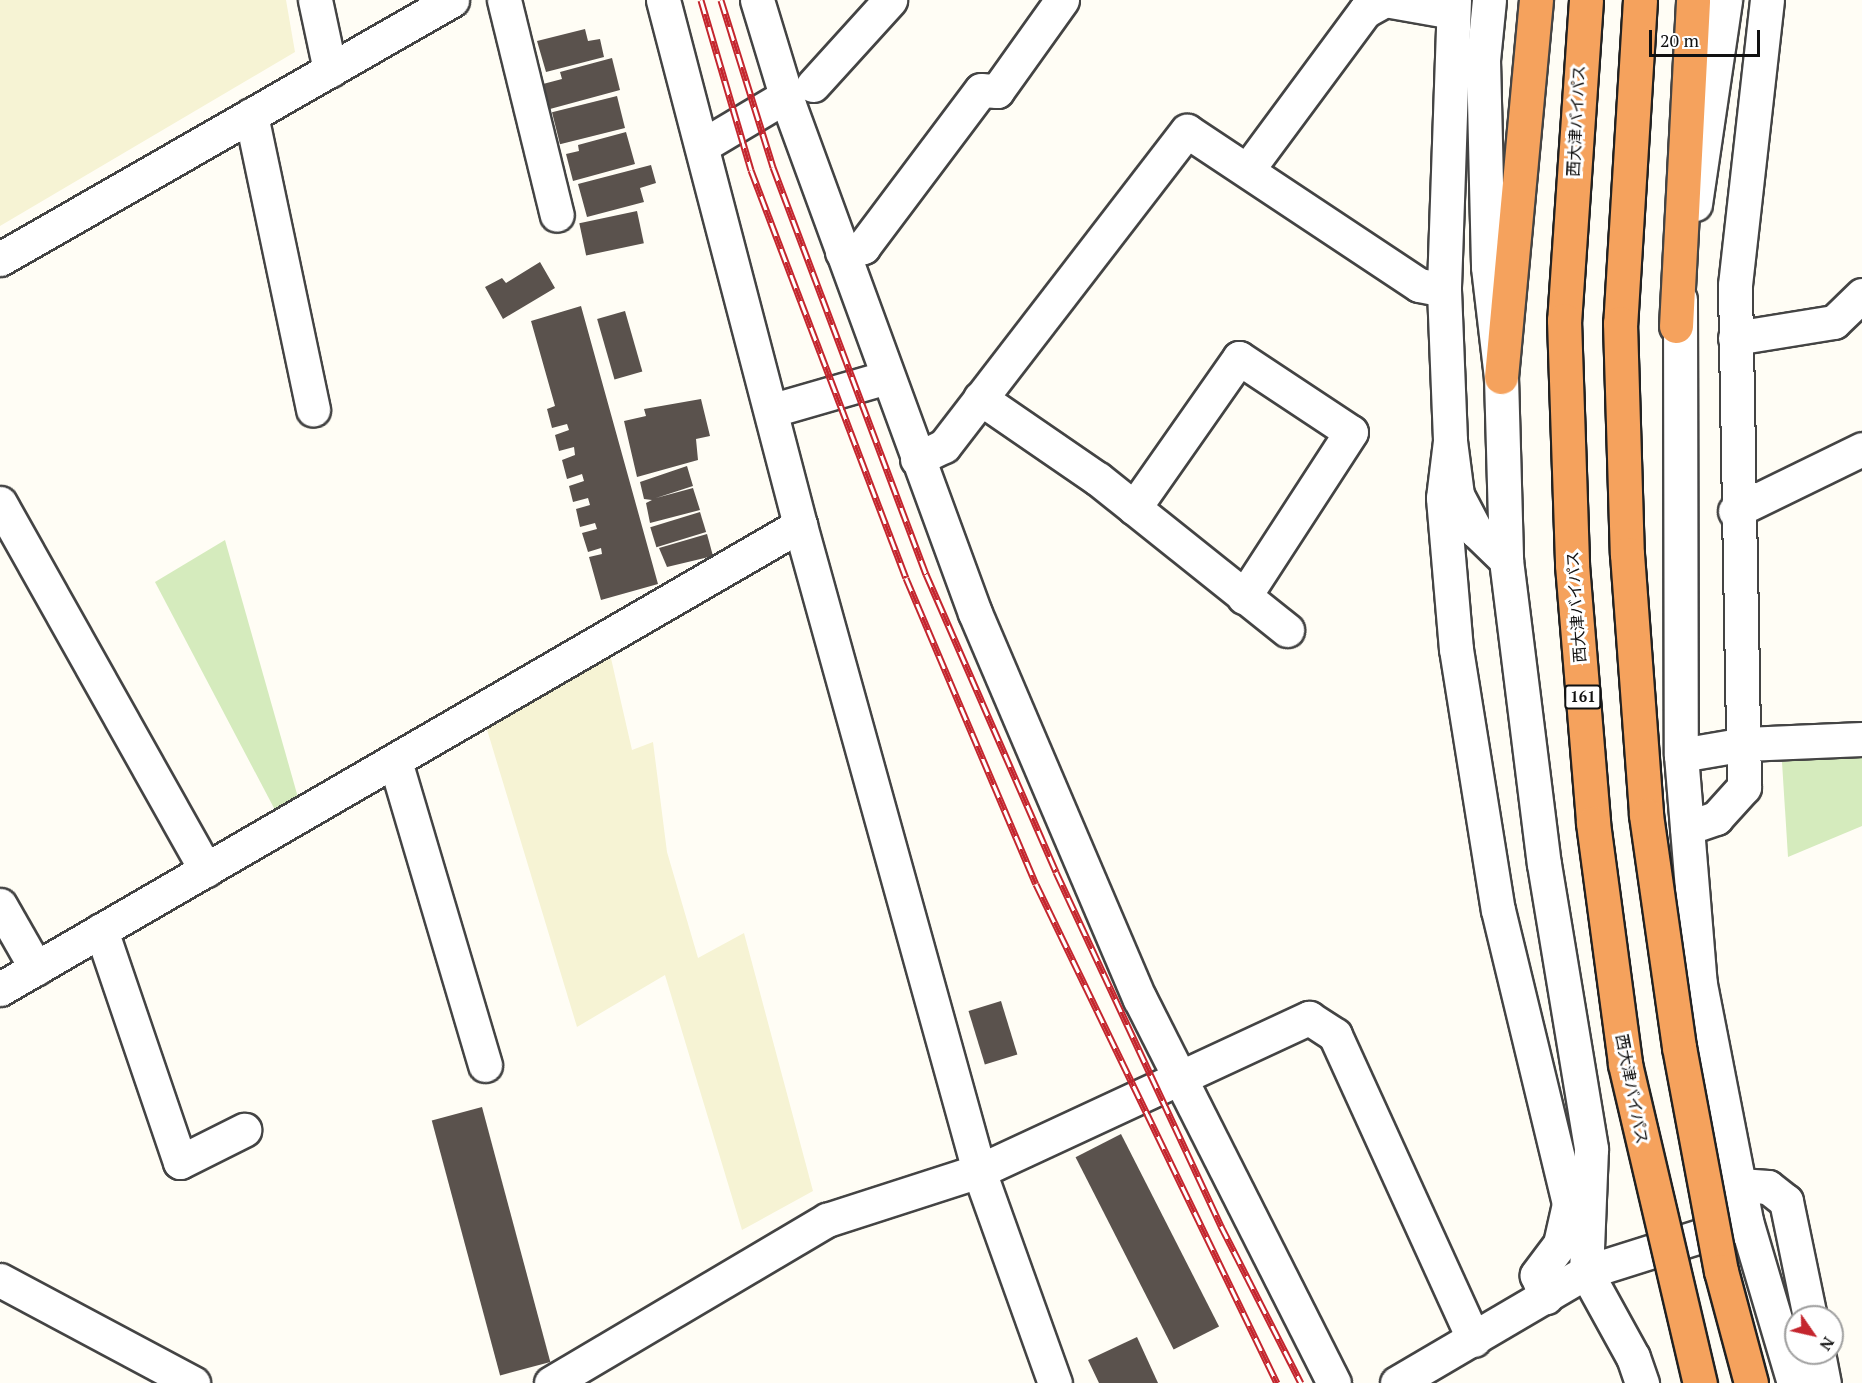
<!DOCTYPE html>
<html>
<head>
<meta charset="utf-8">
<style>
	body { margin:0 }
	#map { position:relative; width:1862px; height:1383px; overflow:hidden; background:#fffdf5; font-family:"PT Serif","Noto Sans JP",serif }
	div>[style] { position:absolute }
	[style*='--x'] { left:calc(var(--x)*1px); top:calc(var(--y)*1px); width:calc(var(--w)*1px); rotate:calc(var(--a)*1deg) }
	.farmland>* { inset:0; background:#f6f3d4 }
	.green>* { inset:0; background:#d5ebbd }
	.building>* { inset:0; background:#5a524d; transform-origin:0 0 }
	.roads { filter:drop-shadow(2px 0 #444) drop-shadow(-2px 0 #444) drop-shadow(0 2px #444) drop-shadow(0 -2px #444) }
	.minor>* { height:33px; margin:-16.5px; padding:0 16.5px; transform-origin:16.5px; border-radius:16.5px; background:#fff }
	.highway>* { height:33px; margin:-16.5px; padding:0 16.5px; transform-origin:16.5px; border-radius:16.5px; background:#f5a25d }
	.rail>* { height:7px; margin-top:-3.5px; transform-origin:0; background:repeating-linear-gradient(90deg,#fff 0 14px,#c4262e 0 28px); box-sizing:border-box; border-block:2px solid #c4262e }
	.bridges { filter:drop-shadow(2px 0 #222) drop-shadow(-2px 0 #222) drop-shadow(0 2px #222) drop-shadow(0 -2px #222) }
	.highway-bridge>* { height:33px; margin:-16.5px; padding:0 16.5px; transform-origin:16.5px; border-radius:16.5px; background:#f5a25d }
	span { translate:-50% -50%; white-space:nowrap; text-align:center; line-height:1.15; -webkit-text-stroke:6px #fff; paint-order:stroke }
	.shield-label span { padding:2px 4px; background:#fff; border:2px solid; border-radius:4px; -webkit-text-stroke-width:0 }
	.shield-label { font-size:15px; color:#111; font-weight:700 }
	.street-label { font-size:16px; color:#111 }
	.north { position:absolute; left:1784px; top:1305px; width:60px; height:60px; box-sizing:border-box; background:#fff; border:2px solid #a0a0a0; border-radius:50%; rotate:124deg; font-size:16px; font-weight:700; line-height:24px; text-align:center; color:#111 }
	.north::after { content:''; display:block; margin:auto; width:21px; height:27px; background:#c4262e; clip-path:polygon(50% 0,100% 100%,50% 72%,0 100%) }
	.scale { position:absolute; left:1649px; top:30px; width:111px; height:27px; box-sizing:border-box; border:3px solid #111; border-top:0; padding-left:8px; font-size:18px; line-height:21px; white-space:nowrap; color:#111; -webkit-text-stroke:4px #fff; paint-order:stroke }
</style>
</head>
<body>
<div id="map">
	<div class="farmland">
		<div style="clip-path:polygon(0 0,286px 0,295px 52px,0 226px)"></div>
		<div style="clip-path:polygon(610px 654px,632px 750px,653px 742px,667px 852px,698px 958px,744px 933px,813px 1191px,742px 1230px,665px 975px,577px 1027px,485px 723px)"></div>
	</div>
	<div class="green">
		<div style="clip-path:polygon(225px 540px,299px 801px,275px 810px,155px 582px)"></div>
		<div style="clip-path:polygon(1862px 752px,1862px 826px,1788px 857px,1782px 762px)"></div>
	</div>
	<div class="building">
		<div style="clip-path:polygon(585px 29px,588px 41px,600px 39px,604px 57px,546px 72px,537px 41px)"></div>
		<div style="clip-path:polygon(612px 58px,620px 90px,550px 109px,543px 84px,562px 79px,560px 72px)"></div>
		<div style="left:617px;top:96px;width:33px;height:67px;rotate:76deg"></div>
		<div style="clip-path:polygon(626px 132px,635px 164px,573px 181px,566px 154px,579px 151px,578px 145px)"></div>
		<div style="clip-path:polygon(651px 165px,656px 183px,640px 188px,644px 202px,587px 217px,578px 184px)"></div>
		<div style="left:637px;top:211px;width:33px;height:59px;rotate:78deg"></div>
		<div style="clip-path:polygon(540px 262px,555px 288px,503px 319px,485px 287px,502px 278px,506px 283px)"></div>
		<div style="clip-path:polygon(581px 306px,658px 584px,601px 600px,589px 557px,602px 554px,601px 548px,588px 552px,582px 533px,597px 529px,595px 523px,580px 527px,576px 509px,590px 505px,588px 498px,573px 502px,569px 486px,584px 481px,582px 474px,567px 479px,562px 460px,575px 455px,574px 447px,559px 451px,555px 435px,569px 430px,567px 424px,552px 428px,547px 409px,555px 406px,531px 321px)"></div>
		<div style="left:625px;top:311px;width:63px;height:29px;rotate:74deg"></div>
		<div style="clip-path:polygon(701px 399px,710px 436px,696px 439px,698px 460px,637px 477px,624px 421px,646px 416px,644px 409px)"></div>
		<div style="clip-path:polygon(687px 466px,693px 486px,656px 498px,693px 488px,700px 510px,650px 523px,646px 503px,652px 500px,644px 499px,640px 482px)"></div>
		<div style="left:700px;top:512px;width:21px;height:52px;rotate:73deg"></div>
		<div style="clip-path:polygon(707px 534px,713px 556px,667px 567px,659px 548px)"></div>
		<div style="left:1001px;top:1001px;width:56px;height:34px;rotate:73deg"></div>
		<div style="left:482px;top:1107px;width:264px;height:52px;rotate:75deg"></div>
		<div style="left:1121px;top:1134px;width:216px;height:51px;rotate:63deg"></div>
		<div style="clip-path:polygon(1137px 1337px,1158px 1383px,1099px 1383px,1088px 1360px)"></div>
	</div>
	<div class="roads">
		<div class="minor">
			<div style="--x:315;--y:0;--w:72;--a:77.9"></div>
			<div style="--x:504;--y:0;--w:221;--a:76.2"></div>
			<div style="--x:663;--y:0;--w:543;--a:75.37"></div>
			<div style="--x:800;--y:525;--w:670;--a:74.51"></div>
			<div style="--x:979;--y:1171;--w:225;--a:70.3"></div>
			<div style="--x:757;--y:0;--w:110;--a:73.1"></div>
			<div style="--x:789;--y:105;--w:541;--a:69.89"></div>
			<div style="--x:975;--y:613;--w:420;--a:66.9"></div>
			<div style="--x:1140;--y:999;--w:430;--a:63.2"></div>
			<div style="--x:1454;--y:0;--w:290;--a:92"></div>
			<div style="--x:1444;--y:290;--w:151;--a:87.7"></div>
			<div style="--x:1450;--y:441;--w:54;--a:82.6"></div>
			<div style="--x:1457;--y:495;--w:41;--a:62.2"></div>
			<div style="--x:1476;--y:531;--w:42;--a:44"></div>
			<div style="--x:1489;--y:0;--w:60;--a:95.7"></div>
			<div style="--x:1483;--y:60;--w:207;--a:88.6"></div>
			<div style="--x:1488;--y:267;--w:111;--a:83.3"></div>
			<div style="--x:1501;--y:377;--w:183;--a:88.4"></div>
			<div style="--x:1506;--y:560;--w:306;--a:82.9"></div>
			<div style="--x:1544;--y:864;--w:289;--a:80.6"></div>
			<div style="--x:1591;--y:1149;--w:123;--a:92.3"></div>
			<div style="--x:1586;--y:1272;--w:97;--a:61.1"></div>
			<div style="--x:1633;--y:1357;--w:28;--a:71"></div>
			<div style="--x:813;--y:85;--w:115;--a:-47.8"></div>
			<div style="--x:251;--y:115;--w:301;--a:78.1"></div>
			<div style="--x:702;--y:146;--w:98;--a:-30.8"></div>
			<div style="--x:1248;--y:169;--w:197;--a:-53.5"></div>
			<div style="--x:1365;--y:11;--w:23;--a:-29"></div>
			<div style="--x:1385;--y:0;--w:69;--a:10"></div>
			<div style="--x:1695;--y:204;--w:206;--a:-81.6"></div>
			<div style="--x:842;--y:252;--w:22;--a:-13"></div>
			<div style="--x:863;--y:247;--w:196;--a:-53.1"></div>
			<div style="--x:981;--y:90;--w:16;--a:4"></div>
			<div style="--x:997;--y:91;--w:112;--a:-54.5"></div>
			<div style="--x:0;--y:259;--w:521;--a:-29.81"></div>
			<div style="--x:1680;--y:299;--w:456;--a:89.9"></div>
			<div style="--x:1681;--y:755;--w:230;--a:85.3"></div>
			<div style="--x:1700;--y:984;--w:241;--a:79"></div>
			<div style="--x:1746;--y:1221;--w:169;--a:73.5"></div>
			<div style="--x:1735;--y:338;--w:100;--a:-9.2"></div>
			<div style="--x:1834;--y:322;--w:39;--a:-44"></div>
			<div style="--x:980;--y:398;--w:143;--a:34.5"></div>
			<div style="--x:1098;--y:479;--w:242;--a:38.6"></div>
			<div style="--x:773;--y:410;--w:119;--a:-16.1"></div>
			<div style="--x:1450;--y:441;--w:57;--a:97"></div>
			<div style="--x:1443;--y:498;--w:152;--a:85.1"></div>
			<div style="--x:1456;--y:649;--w:264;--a:80.9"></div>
			<div style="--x:1498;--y:910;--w:302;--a:76.4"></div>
			<div style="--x:1569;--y:1204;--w:41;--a:102.7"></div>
			<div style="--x:1560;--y:1244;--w:39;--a:127"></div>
			<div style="--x:1537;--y:1275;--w:24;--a:68"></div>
			<div style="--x:917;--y:459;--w:30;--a:-26"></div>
			<div style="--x:944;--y:446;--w:398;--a:-52.4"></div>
			<div style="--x:1187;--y:131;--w:278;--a:33.6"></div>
			<div style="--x:1419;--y:285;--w:25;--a:11"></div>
			<div style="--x:0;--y:503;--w:421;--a:60.7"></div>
			<div style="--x:1134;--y:508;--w:183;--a:-55"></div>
			<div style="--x:1239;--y:358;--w:134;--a:33.5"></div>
			<div style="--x:1351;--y:432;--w:197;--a:123"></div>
			<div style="--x:1735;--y:511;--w:141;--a:-26"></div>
			<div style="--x:1681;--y:755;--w:65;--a:-9.8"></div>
			<div style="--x:1745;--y:744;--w:117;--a:-2.4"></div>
			<div style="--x:395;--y:761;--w:317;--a:73.5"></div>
			<div style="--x:1687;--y:828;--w:31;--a:-19"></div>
			<div style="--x:1716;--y:818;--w:42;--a:-47.9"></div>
			<div style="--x:1744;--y:787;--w:502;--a:-91.03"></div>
			<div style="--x:1735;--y:285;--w:287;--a:-83.6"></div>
			<div style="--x:0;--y:905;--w:73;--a:60.3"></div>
			<div style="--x:101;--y:930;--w:245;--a:71.2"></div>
			<div style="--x:180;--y:1162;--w:72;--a:-26.6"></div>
			<div style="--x:0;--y:989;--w:925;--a:-30.11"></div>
			<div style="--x:1739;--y:1185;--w:29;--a:4"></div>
			<div style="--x:1768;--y:1187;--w:23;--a:38"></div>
			<div style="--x:1786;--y:1201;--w:118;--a:78.3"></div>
			<div style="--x:0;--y:1280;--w:219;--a:28.1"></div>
			<div style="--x:1818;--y:1353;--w:31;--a:79"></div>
			<div style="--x:551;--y:1383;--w:321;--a:-30.6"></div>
			<div style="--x:827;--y:1220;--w:160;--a:-17.9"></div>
			<div style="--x:979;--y:1171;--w:364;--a:-24.9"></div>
			<div style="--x:1309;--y:1018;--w:31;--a:33"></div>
			<div style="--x:1335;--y:1035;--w:335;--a:65.5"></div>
			<div style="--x:1397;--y:1383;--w:219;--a:-30.4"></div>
			<div style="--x:1586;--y:1272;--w:163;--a:-17.5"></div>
		</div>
		<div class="highway">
			<div style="--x:1676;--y:326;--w:326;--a:-87"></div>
			<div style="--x:1501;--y:377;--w:379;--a:-84.7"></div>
		</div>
	</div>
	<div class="rail">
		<div style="--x:701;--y:0;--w:177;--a:73.6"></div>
		<div style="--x:751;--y:170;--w:436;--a:69.2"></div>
		<div style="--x:906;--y:578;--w:332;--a:67"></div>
		<div style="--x:1036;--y:884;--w:554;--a:64.22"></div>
		<div style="--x:721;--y:0;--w:175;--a:72.7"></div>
		<div style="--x:773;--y:167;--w:435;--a:69.4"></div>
		<div style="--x:926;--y:574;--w:325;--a:66.4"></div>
		<div style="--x:1056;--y:872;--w:391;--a:65"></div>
		<div style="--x:1221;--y:1226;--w:176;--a:63"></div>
	</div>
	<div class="bridges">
		<div class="highway-bridge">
			<div style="--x:1586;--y:0;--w:321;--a:93.9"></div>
			<div style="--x:1564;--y:320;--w:245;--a:88.1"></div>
			<div style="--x:1572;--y:565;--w:259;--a:85.3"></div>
			<div style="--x:1593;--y:823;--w:243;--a:82.4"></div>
			<div style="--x:1625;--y:1064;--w:328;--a:76.8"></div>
			<div style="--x:1640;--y:0;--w:324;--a:93.5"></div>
			<div style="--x:1620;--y:323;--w:231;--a:88.3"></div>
			<div style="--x:1627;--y:554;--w:262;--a:85.8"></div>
			<div style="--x:1646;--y:815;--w:234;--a:81.9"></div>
			<div style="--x:1679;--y:1047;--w:228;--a:79.4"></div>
			<div style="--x:1721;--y:1271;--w:116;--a:75"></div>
		</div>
	</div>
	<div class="shield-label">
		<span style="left:1583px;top:697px">161</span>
	</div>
	<div class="street-label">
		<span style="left:1576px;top:121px;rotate:-87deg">西大津バイパス</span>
		<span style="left:1576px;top:607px;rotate:-94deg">西大津バイパス</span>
		<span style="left:1632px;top:1089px;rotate:79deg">西大津バイパス</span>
	</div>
	<div class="north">N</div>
	<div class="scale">20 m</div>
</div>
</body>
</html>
